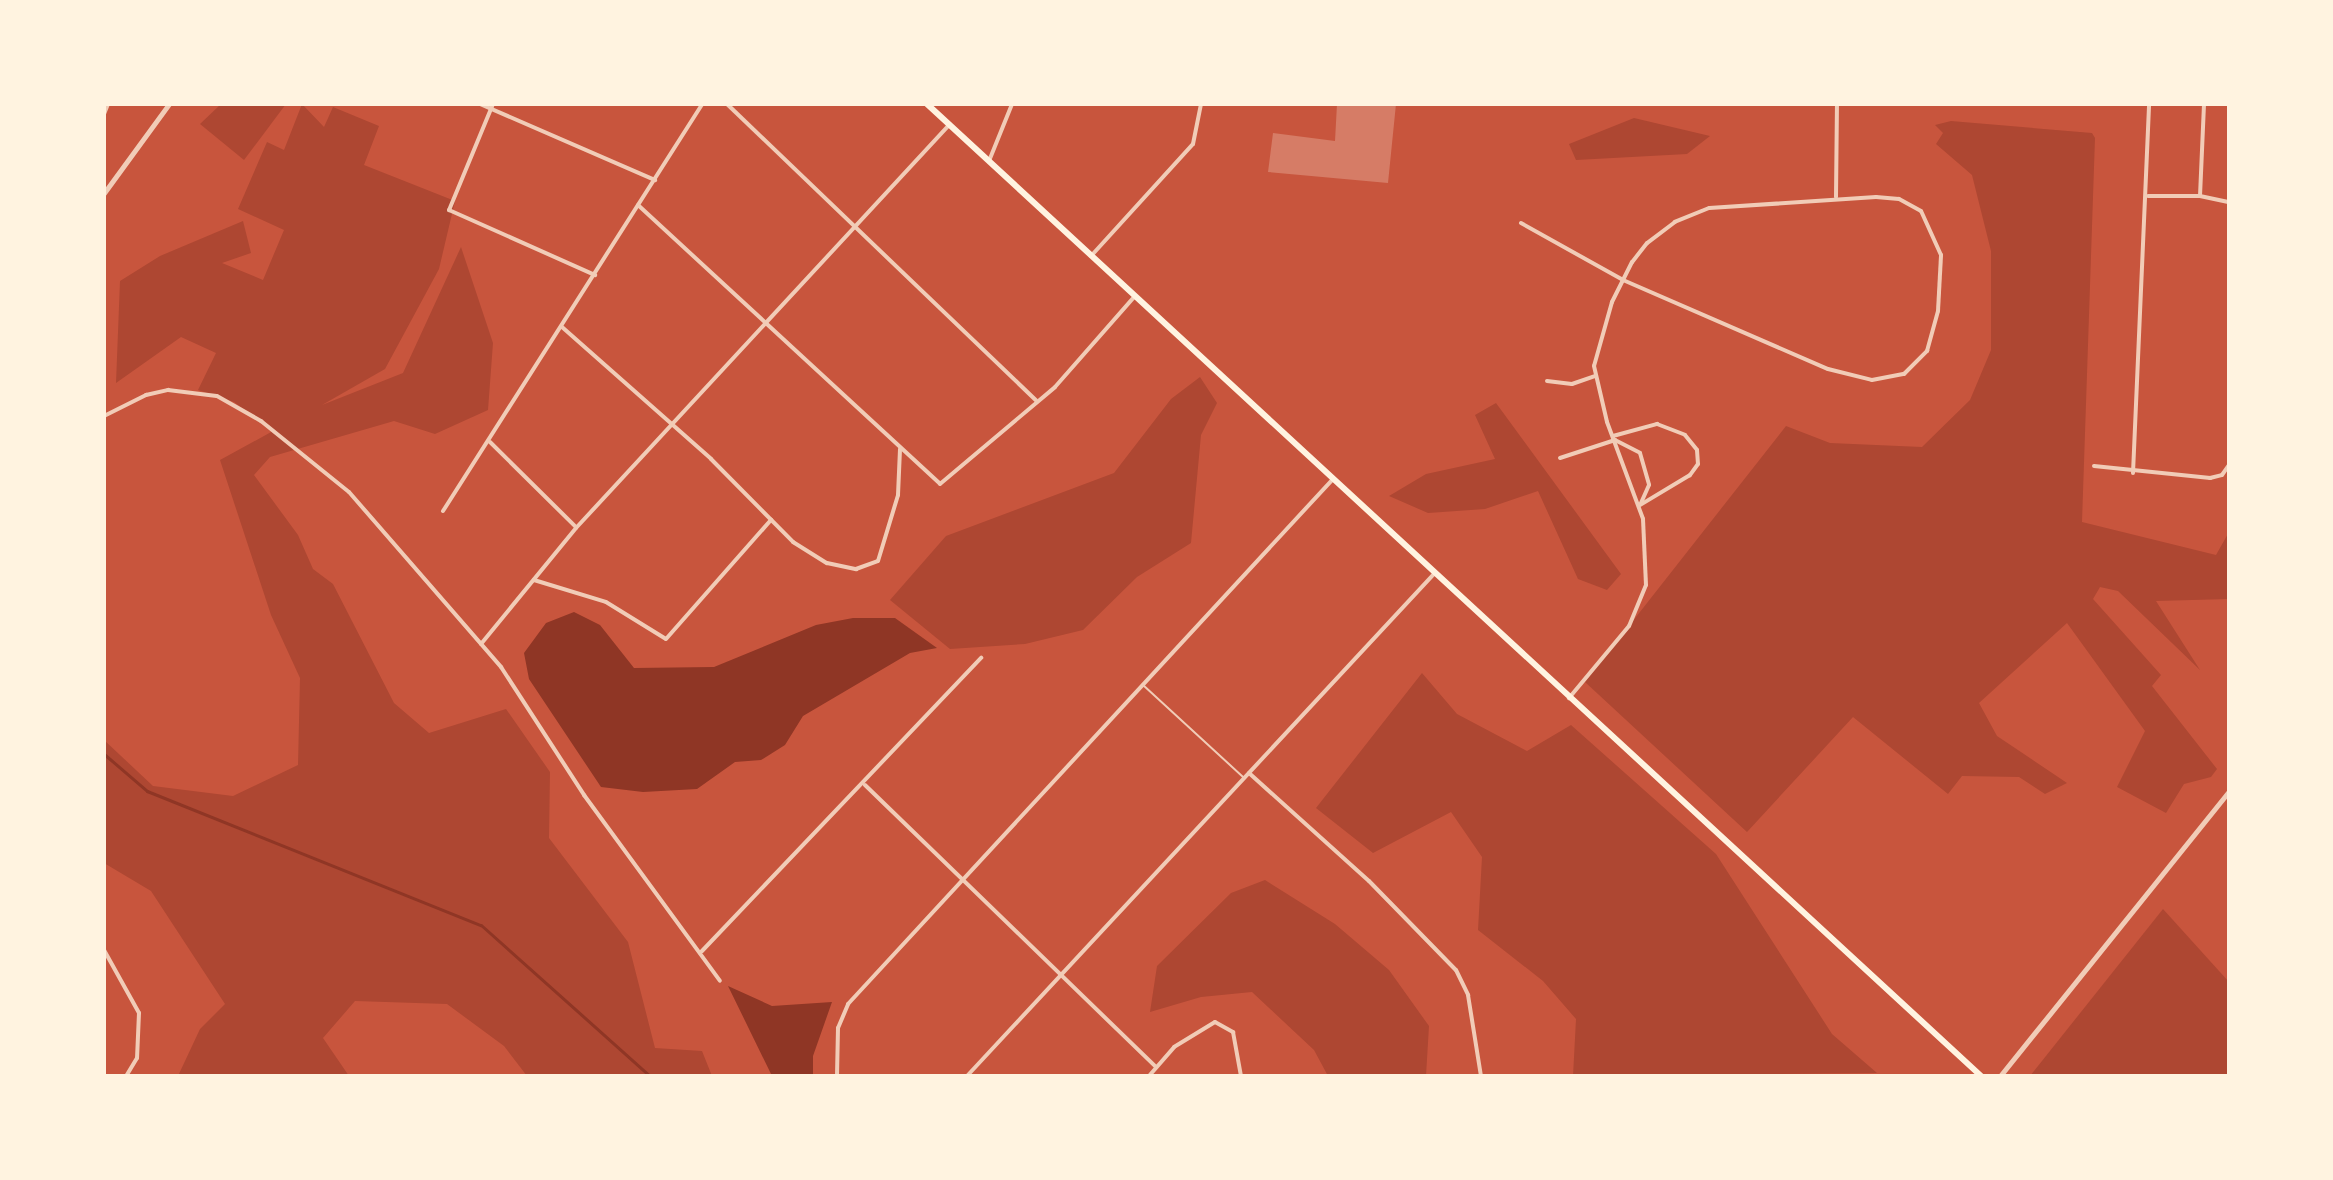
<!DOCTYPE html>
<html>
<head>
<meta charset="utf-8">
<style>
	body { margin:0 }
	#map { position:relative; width:2333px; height:1180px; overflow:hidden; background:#c8553d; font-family:Manrope,sans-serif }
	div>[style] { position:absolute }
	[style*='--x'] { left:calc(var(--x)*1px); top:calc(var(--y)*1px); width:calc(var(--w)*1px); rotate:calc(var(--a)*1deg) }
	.green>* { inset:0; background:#ae4732 }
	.water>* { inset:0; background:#8f3625 }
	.stream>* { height:3px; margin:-1.5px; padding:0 1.5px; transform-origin:1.5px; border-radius:1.5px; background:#8f3625 }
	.building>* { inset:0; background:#d67c66 }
	.service>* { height:2px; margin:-1px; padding:0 1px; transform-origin:1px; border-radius:1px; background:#f1ccb7 }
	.minor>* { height:4px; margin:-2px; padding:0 2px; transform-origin:2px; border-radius:2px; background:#f1ccb7 }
	.tertiary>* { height:5px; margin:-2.5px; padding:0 2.5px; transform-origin:2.5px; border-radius:2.5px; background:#f1ccb7 }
	.secondary>* { height:6px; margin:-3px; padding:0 3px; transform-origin:3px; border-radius:3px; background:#fff3e0 }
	span { translate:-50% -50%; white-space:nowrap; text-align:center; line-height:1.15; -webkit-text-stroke:6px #fff3e0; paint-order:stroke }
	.frame { position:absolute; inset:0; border:106px solid #fff3e0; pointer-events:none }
</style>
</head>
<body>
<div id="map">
	<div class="green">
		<div style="clip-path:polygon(221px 104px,286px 104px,244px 160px,200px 124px)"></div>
		<div style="clip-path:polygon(302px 104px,324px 127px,333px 107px,379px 126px,364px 165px,455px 201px,439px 269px,385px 369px,322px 405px,403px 373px,461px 247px,493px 343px,488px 410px,435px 434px,394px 421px,270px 457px,254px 475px,298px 535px,313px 569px,333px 584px,394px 703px,429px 733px,506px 709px,550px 772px,549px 838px,628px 942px,655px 1048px,702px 1051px,712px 1076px,527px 1076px,504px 1046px,447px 1004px,355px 1001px,323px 1038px,349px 1076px,178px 1076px,200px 1029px,225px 1004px,151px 891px,104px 863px,104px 740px,153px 786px,233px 796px,298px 765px,300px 678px,271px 615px,220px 460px,273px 431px,234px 402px,198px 390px,216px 353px,181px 337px,116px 383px,120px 281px,160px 256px,243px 221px,251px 253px,222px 263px,263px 280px,284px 230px,238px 209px,267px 142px,284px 150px)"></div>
		<div style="clip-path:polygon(1634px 118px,1710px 136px,1687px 154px,1576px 160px,1569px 144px)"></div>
		<div style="clip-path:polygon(1951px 121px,2092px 133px,2095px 138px,2082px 522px,2216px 555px,2229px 532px,2229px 599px,2156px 601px,2200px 670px,2118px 591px,2100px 587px,2093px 599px,2161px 675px,2152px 686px,2217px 769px,2211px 777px,2184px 784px,2166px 813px,2117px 787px,2145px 731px,2067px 623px,1979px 703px,1997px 736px,2067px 783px,2045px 794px,2019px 777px,1962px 776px,1948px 794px,1853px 717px,1747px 832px,1585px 682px,1786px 426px,1830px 443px,1922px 447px,1970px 400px,1991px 350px,1991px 251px,1972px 175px,1936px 144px,1943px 133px,1935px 125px)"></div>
		<div style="clip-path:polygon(1200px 377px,1217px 403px,1201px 435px,1191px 543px,1137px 577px,1083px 630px,1025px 644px,950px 649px,890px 600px,946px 536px,1114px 473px,1171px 399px)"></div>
		<div style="clip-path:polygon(1496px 403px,1621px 574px,1607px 590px,1578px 579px,1538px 491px,1485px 509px,1428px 513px,1389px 496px,1426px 474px,1495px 459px,1475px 415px)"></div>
		<div style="clip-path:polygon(1422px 673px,1457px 714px,1527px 751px,1571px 725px,1716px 854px,1832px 1034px,1877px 1073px,1573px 1076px,1576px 1019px,1543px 981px,1478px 930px,1482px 857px,1451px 812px,1373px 853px,1316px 808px)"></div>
		<div style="clip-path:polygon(1265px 880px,1335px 924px,1389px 970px,1429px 1026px,1426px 1076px,1328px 1076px,1314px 1050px,1252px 992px,1201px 997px,1150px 1012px,1157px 966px,1231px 893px)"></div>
		<div style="clip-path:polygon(2163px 909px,2229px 982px,2229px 1076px,2030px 1076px)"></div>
	</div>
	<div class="water">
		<div style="clip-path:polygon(574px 612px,600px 625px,634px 668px,714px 667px,816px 625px,853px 618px,895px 618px,937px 648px,910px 653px,803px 716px,785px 745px,761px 760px,735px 762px,697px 789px,643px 792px,601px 787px,529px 679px,524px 653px,546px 623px)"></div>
		<div style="clip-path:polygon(728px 986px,772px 1006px,832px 1002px,813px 1056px,813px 1076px,772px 1076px)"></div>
	</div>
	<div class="stream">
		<div style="--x:104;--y:754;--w:57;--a:40.7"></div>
		<div style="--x:147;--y:791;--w:360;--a:21.9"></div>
		<div style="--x:481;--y:925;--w:227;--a:41.8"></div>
	</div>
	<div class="building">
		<div style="clip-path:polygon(1337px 104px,1396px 104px,1388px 183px,1268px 172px,1273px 133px,1335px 141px)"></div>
	</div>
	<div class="service">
		<div style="--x:1143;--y:685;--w:137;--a:42.6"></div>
	</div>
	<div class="minor">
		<div style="--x:480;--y:104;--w:191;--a:23.5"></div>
		<div style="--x:493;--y:104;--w:115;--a:112.5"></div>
		<div style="--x:449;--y:210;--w:160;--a:24"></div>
		<div style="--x:727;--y:104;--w:428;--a:43.8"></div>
		<div style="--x:104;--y:114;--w:11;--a:-68"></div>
		<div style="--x:989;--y:161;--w:61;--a:-68"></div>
		<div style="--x:2148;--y:196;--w:52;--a:0"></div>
		<div style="--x:2200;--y:196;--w:30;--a:12"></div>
		<div style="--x:2200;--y:196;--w:92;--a:-87.5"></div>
		<div style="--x:1836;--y:197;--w:93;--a:-89.4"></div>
		<div style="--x:638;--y:205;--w:411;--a:42.7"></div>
		<div style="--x:940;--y:484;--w:150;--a:-40.1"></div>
		<div style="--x:1055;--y:387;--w:121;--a:-48.7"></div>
		<div style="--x:1521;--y:223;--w:117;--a:29.2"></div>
		<div style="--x:1623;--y:280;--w:223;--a:23.5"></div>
		<div style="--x:1828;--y:369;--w:45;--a:14"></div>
		<div style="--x:1872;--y:380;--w:33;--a:-11"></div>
		<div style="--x:1904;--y:374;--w:33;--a:-45"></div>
		<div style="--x:1927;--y:351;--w:41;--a:-74.6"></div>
		<div style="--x:1938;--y:311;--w:56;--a:-86.9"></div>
		<div style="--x:1941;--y:255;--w:48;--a:-114.4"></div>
		<div style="--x:1921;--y:211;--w:25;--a:-151"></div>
		<div style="--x:1899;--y:199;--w:23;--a:-175"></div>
		<div style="--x:1876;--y:197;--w:167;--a:176.2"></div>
		<div style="--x:1709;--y:208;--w:37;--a:158"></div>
		<div style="--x:1675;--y:222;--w:35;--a:143"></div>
		<div style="--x:1647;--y:243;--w:24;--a:128"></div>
		<div style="--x:1632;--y:262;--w:45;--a:116.6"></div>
		<div style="--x:1612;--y:302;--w:66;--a:105.7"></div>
		<div style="--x:1594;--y:366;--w:57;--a:76.9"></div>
		<div style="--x:1607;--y:422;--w:103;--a:69.6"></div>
		<div style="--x:1643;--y:519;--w:66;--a:87.4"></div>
		<div style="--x:1646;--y:585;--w:44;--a:112.5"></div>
		<div style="--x:1629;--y:626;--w:94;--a:129.8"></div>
		<div style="--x:1091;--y:256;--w:151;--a:-47.7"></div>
		<div style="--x:1193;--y:144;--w:41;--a:-78.7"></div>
		<div style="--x:562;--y:327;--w:199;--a:41.5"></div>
		<div style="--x:711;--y:459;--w:117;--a:45.3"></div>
		<div style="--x:793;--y:542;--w:40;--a:32"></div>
		<div style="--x:827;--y:563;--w:30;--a:12"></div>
		<div style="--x:856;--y:569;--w:23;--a:-20"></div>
		<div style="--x:878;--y:561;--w:69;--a:-73.1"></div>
		<div style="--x:898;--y:495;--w:46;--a:-87.5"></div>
		<div style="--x:1547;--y:381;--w:25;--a:7"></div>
		<div style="--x:1572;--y:384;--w:24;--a:-19"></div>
		<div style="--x:104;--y:416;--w:47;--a:-26.6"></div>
		<div style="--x:146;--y:395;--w:23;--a:-13"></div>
		<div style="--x:168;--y:390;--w:49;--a:7"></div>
		<div style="--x:217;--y:396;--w:51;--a:29.6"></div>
		<div style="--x:261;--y:421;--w:113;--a:38.9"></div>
		<div style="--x:349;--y:492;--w:232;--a:49"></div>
		<div style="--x:501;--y:667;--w:153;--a:57"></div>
		<div style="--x:584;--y:795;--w:230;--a:53.8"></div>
		<div style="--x:1613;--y:436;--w:46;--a:-15.3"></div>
		<div style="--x:1657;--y:424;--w:30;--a:21"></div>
		<div style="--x:1685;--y:435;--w:19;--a:51"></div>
		<div style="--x:1697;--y:450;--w:14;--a:86"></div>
		<div style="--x:1698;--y:464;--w:14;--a:126"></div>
		<div style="--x:1690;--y:475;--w:58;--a:149"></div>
		<div style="--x:490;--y:442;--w:121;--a:44.7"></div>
		<div style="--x:1560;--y:458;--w:58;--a:-18.1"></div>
		<div style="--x:1615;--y:440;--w:28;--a:27"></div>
		<div style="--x:1640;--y:453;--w:33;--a:74"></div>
		<div style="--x:1649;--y:485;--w:20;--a:114"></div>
		<div style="--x:2094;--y:466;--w:117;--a:5.9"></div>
		<div style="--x:2210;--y:478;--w:12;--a:-14"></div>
		<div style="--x:2222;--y:475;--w:12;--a:-55"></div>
		<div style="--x:2133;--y:473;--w:369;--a:-87.5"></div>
		<div style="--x:443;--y:511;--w:482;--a:-57.5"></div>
		<div style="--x:534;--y:580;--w:75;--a:17"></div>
		<div style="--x:606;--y:602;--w:70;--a:31.7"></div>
		<div style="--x:666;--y:639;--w:159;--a:-48.6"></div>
		<div style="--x:481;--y:644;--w:150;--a:-50.7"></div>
		<div style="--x:576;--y:528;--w:549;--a:-47.21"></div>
		<div style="--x:1249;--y:773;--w:161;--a:42"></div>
		<div style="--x:1369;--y:881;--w:124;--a:45.7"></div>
		<div style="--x:1456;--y:970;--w:28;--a:64"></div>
		<div style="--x:1468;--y:995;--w:82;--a:80.9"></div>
		<div style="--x:865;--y:785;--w:404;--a:44.1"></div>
		<div style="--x:104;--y:950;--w:72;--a:60.9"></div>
		<div style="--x:139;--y:1013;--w:45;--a:92.5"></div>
		<div style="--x:137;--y:1058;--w:21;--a:121"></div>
		<div style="--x:702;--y:951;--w:405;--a:-46.4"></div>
		<div style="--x:837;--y:1076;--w:48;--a:-88.8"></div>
		<div style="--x:838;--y:1028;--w:26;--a:-67"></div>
		<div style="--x:848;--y:1004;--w:715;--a:-47.27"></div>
		<div style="--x:967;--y:1076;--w:686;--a:-47.07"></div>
		<div style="--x:1149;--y:1076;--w:38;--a:-49"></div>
		<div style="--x:1174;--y:1047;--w:48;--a:-31.4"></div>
		<div style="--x:1215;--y:1022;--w:21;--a:29"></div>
		<div style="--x:1233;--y:1032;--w:45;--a:79.7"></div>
	</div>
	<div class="tertiary">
		<div style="--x:104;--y:193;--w:110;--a:-53.9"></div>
		<div style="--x:2000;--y:1076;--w:366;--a:-51.2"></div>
	</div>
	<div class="secondary">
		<div style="--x:927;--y:104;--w:1434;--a:42.68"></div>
	</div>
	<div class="frame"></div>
</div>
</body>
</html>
